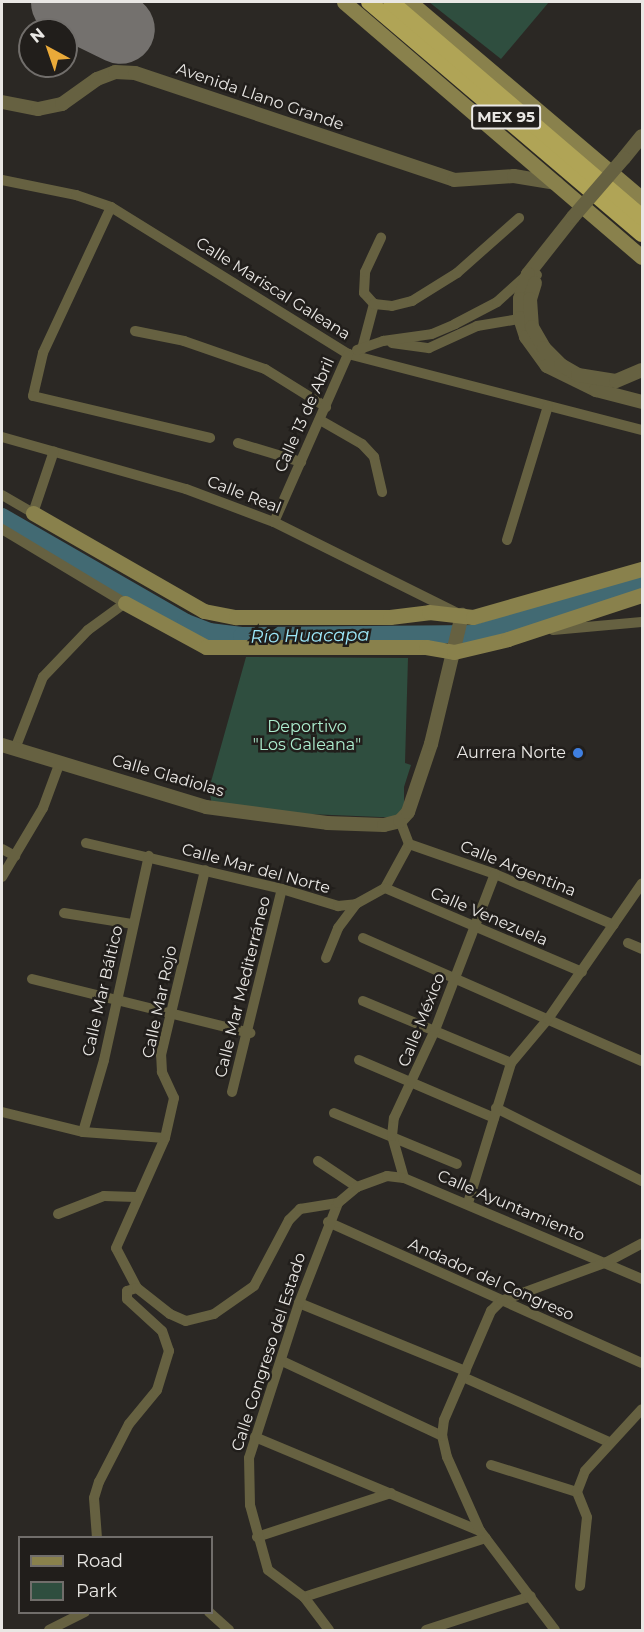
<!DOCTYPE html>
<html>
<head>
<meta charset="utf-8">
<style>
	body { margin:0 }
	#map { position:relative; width:644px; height:1632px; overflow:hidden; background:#2b2824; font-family:Montserrat,sans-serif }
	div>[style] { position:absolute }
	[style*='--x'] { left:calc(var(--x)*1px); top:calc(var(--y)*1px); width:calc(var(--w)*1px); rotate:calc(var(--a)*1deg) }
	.green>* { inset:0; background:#2f4e3f }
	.river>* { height:18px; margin:-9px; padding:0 9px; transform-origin:9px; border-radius:9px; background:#426a73 }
	.runway>* { height:69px; margin:-34.5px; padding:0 34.5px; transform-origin:34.5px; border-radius:34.5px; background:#74716e }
	.minor>* { height:10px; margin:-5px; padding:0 5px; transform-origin:5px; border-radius:5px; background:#666141 }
	.tertiary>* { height:14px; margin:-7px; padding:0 7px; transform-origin:7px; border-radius:7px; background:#666141 }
	.secondary>* { height:15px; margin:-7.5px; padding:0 7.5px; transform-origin:7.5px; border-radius:7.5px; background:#89814c }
	.trunk>* { height:16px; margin:-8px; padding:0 8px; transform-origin:8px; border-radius:8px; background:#b0a456 }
	.tertiary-bridge>* { height:14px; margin:-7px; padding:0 7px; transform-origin:7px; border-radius:7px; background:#666141 }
	.dots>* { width:16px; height:16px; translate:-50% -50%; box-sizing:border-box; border:3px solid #211e1b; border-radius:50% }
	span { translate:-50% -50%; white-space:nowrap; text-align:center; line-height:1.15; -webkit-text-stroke:5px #211e1b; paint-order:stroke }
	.shield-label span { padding:2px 4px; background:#211e1b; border:2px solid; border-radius:4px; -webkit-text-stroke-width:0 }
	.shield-label { font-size:15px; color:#e9e7e4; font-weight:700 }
	.street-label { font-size:16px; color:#e9e7e4 }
	.park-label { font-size:16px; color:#adeecf }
	.poi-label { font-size:16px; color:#e9e7e4 }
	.right { translate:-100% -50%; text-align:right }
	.water-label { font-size:18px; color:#9ce7f9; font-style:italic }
	.frame { position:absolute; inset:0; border:3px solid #e9e7e4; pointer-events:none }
	.legend { position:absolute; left:18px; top:1536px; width:195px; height:78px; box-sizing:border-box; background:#211e1b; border:2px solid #716e6b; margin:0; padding:8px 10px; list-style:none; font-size:18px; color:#e9e7e4 }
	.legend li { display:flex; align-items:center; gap:12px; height:30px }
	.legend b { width:30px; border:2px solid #716e6b }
	.north { position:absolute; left:18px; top:18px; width:60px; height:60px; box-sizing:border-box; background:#211e1b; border:2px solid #716e6b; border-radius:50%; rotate:320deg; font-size:16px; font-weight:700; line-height:24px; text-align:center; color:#e9e7e4 }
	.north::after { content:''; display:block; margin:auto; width:21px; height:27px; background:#eaaa39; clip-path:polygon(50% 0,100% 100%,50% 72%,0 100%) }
</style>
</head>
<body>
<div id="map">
	<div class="green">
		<div style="clip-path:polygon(429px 2px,549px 2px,501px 59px)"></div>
		<div style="clip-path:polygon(246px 657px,408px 658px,405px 763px,411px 765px,404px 787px,404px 818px,213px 810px,209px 789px)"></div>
	</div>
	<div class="river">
		<div style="--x:2;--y:517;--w:212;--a:29.9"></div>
		<div style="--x:186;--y:623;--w:25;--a:21"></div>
		<div style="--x:209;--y:632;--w:33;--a:7"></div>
		<div style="--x:242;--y:636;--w:232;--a:-0.5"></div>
		<div style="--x:474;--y:634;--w:175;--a:-16.6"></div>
	</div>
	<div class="runway">
		<div style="--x:65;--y:2;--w:61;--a:26.1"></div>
	</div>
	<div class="minor">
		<div style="--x:2;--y:180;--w:76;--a:11.5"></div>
		<div style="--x:76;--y:195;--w:37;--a:19"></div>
		<div style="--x:111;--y:207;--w:279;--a:31.8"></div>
		<div style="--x:348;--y:354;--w:304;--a:14.5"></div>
		<div style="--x:111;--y:207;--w:161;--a:115"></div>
		<div style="--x:43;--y:353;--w:44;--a:103.1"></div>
		<div style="--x:33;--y:396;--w:182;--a:13.3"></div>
		<div style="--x:374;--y:304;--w:15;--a:-132"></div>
		<div style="--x:364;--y:293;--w:21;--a:-87"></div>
		<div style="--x:365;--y:272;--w:38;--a:-65"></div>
		<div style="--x:135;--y:331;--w:50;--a:11.5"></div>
		<div style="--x:184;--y:341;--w:86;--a:19.1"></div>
		<div style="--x:265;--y:369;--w:72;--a:31.9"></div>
		<div style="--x:392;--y:343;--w:37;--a:8"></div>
		<div style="--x:429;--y:348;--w:53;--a:-24.6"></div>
		<div style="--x:477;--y:326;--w:49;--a:-9.5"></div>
		<div style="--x:362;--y:349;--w:47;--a:-75.1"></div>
		<div style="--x:374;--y:304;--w:18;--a:6"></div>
		<div style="--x:392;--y:306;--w:21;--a:-14"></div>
		<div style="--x:412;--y:301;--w:53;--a:-31.9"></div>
		<div style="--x:457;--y:273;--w:83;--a:-41.6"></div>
		<div style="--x:357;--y:350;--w:28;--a:-19"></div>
		<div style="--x:383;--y:341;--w:49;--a:-8.1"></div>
		<div style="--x:432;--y:334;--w:25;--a:-23"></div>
		<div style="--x:455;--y:324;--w:47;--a:-27.6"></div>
		<div style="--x:497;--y:302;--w:42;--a:-42.1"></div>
		<div style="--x:528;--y:274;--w:9;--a:6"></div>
		<div style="--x:320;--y:420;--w:48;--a:29.7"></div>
		<div style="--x:362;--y:444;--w:18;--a:47"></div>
		<div style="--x:374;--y:457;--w:36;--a:77"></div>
		<div style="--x:2;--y:437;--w:191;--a:15.8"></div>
		<div style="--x:186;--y:489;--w:94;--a:20.6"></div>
		<div style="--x:274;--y:522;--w:209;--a:26.4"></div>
		<div style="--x:238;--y:443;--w:66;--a:16.8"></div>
		<div style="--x:2;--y:495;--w:36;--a:30"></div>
		<div style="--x:33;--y:513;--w:65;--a:-71.3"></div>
		<div style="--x:274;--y:522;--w:184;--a:-66.2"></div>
		<div style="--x:2;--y:529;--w:144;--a:31"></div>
		<div style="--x:125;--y:603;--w:46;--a:143.9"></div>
		<div style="--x:88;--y:630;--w:65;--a:133.8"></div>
		<div style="--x:43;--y:677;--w:77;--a:111.3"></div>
		<div style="--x:507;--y:540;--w:140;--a:-73"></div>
		<div style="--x:553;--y:630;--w:89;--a:-5.1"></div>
		<div style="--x:86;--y:843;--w:201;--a:13.2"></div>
		<div style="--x:282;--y:889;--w:59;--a:16.9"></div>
		<div style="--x:338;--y:906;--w:18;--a:-6"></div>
		<div style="--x:356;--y:904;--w:33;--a:-29"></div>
		<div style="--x:385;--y:888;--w:50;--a:-61.4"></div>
		<div style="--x:409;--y:844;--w:25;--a:-111"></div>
		<div style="--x:409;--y:844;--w:91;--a:19.2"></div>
		<div style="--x:495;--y:874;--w:129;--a:23.2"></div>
		<div style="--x:2;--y:849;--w:15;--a:28"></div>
		<div style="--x:2;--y:877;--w:80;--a:-59.3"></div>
		<div style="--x:43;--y:808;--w:49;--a:-69.7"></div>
		<div style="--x:385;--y:888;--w:214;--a:23.1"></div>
		<div style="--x:64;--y:913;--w:70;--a:9.1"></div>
		<div style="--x:363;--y:938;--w:305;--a:23.8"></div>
		<div style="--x:628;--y:943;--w:15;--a:23"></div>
		<div style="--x:326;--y:958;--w:32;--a:-68"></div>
		<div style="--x:338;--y:928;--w:30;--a:-53"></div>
		<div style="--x:32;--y:979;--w:225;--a:13.9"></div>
		<div style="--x:363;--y:1001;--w:160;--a:22.7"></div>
		<div style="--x:359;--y:1060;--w:147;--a:23.2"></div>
		<div style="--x:232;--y:1092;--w:209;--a:-76.2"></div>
		<div style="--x:496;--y:1108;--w:163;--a:26.6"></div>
		<div style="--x:2;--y:1112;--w:83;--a:13.9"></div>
		<div style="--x:83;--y:1132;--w:82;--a:4.2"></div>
		<div style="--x:334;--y:1113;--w:133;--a:22.5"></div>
		<div style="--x:83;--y:1132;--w:75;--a:-73.7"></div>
		<div style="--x:104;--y:1060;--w:209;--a:-77.6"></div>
		<div style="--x:318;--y:1161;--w:47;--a:33.7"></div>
		<div style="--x:404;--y:1178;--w:44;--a:-105.9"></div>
		<div style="--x:392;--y:1136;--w:18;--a:-84"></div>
		<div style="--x:394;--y:1118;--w:97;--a:-65"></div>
		<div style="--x:435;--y:1030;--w:167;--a:-69"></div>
		<div style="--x:468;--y:1203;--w:146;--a:-72.9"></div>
		<div style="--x:511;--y:1063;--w:57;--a:-49.9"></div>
		<div style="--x:548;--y:1019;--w:165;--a:-55.3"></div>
		<div style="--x:58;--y:1214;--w:49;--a:-21.4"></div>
		<div style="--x:104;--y:1196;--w:32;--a:2"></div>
		<div style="--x:328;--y:1222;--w:344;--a:24.2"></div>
		<div style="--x:137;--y:1288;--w:45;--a:-117.7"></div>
		<div style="--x:116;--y:1248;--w:120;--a:-66"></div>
		<div style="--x:165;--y:1138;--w:41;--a:-77.3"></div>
		<div style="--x:174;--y:1098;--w:29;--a:-115"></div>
		<div style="--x:162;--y:1072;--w:17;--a:-93"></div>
		<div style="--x:161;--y:1055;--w:190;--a:-76.6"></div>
		<div style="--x:299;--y:1303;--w:180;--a:22.2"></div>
		<div style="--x:282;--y:1361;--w:177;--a:25.1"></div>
		<div style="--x:463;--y:1377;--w:160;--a:24"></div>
		<div style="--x:255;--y:1437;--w:244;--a:22.7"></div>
		<div style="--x:491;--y:1465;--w:90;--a:17.4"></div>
		<div style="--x:257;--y:1537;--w:141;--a:-18.2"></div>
		<div style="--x:97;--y:1538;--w:40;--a:-94.3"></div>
		<div style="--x:94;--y:1498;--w:17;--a:-73"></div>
		<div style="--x:99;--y:1482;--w:65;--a:-62.7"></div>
		<div style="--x:129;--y:1424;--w:44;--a:-50.5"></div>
		<div style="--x:157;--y:1390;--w:41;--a:-72.9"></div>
		<div style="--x:169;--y:1351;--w:21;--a:-109"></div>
		<div style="--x:162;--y:1331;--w:47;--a:-137.6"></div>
		<div style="--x:127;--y:1299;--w:8;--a:-90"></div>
		<div style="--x:127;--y:1291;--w:10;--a:-17"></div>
		<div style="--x:137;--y:1288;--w:42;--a:38.2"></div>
		<div style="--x:170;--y:1314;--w:17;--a:24"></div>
		<div style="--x:186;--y:1321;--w:29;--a:-14"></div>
		<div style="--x:214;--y:1314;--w:49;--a:-35"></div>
		<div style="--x:254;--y:1286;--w:75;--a:-62.1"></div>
		<div style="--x:289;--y:1220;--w:16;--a:-45"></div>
		<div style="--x:300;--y:1209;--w:38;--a:-9"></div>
		<div style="--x:580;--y:1586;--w:69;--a:-84.2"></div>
		<div style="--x:587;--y:1517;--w:27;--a:-112"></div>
		<div style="--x:577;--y:1492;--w:22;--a:-69"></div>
		<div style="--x:585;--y:1471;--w:84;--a:-47.4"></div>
		<div style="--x:304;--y:1597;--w:191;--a:-18"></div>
		<div style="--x:209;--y:1612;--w:27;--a:42"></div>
		<div style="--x:49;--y:1630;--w:40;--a:-26.6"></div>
		<div style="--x:329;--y:1630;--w:41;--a:-127.1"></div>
		<div style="--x:304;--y:1597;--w:45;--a:-143.1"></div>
		<div style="--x:268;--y:1570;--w:67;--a:-105.5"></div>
		<div style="--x:250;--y:1505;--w:47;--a:-91.2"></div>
		<div style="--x:249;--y:1458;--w:163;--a:-72.1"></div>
		<div style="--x:299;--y:1303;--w:107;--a:-68.7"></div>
		<div style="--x:338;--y:1203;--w:25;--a:-40"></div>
		<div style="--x:357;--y:1187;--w:32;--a:-20"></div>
		<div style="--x:387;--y:1176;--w:17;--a:7"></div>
		<div style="--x:404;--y:1178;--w:259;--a:23"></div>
		<div style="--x:426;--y:1630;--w:110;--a:-17.9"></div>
		<div style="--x:555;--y:1630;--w:124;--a:-127.1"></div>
		<div style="--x:480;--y:1531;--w:81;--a:-114"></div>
		<div style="--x:447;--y:1457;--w:22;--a:-103"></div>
		<div style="--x:442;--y:1436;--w:16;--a:-83"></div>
		<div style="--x:444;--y:1420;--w:119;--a:-66.7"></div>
		<div style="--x:491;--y:1311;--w:14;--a:-45"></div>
		<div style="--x:501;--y:1301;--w:113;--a:-20.2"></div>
		<div style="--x:607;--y:1262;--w:40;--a:-28"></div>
	</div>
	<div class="tertiary">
		<div style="--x:2;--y:102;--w:37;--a:11"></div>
		<div style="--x:38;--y:109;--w:25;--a:-12"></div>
		<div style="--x:62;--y:104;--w:43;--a:-35.5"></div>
		<div style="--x:97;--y:79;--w:19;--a:-21"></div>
		<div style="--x:115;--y:72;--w:20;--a:3"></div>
		<div style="--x:135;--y:73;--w:336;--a:18.5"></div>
		<div style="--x:454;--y:180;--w:60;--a:-3.8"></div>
		<div style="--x:514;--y:176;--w:43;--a:9.5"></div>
		<div style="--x:624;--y:158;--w:28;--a:-51"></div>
		<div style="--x:573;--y:217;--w:73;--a:128.3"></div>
		<div style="--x:528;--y:274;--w:26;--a:108"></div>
		<div style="--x:520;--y:299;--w:19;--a:90"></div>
		<div style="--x:520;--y:318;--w:20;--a:72"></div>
		<div style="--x:526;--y:337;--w:36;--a:54"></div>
		<div style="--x:547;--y:366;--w:55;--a:26.1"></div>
		<div style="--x:596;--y:390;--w:48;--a:14.6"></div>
		<div style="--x:535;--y:283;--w:17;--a:107"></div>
		<div style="--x:530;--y:299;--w:28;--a:86"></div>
		<div style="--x:532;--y:327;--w:24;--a:60"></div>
		<div style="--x:544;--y:348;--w:24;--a:45"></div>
		<div style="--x:561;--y:365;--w:20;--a:30"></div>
		<div style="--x:578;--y:375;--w:38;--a:9"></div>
		<div style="--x:616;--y:381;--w:28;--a:-23"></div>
		<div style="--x:2;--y:745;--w:213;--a:16.9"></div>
		<div style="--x:206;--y:807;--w:122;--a:7.5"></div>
		<div style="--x:327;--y:823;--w:57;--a:2"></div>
		<div style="--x:384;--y:825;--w:16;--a:-14"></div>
		<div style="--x:400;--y:821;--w:12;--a:-48"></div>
		<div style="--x:408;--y:812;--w:72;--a:-71.3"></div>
		<div style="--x:431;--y:744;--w:133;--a:-76.5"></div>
	</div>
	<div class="secondary">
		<div style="--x:344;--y:2;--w:392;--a:40.6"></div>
		<div style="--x:410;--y:2;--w:304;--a:40.3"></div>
		<div style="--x:33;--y:513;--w:197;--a:29.8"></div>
		<div style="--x:204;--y:611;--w:33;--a:11"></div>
		<div style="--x:236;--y:617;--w:154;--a:0"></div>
		<div style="--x:390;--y:617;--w:39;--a:-7"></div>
		<div style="--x:429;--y:612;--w:44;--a:6.5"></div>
		<div style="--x:473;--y:617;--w:176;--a:-15.9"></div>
		<div style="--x:125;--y:603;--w:92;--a:28.5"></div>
		<div style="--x:206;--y:647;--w:220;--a:0"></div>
		<div style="--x:426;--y:647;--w:28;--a:10"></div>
		<div style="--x:454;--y:652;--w:56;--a:-13.5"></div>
		<div style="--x:508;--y:639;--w:141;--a:-18.2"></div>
	</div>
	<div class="trunk">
		<div style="--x:369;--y:2;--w:358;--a:40.4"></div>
		<div style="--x:391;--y:2;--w:330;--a:40.6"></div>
	</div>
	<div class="tertiary-bridge">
		<div style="--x:573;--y:217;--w:78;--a:-49.2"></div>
	</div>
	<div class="dots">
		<div style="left:578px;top:753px;background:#3f7fe0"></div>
	</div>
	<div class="shield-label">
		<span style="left:506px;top:117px">MEX 95</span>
	</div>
	<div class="street-label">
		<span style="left:260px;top:97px;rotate:19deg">Avenida Llano Grande</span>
		<span style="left:273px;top:289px;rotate:32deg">Calle Mariscal Galeana</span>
		<span style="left:305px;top:415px;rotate:-66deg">Calle 13 de Abril</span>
		<span style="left:244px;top:495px;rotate:21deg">Calle Real</span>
		<span style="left:168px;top:776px;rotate:16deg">Calle Gladiolas</span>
		<span style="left:256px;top:869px;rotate:15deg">Calle Mar del Norte</span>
		<span style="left:518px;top:869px;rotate:22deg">Calle Argentina</span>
		<span style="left:489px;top:917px;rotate:23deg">Calle Venezuela</span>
		<span style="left:243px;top:987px;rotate:-76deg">Calle Mar Mediterráneo</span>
		<span style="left:103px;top:991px;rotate:-77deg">Calle Mar Báltico</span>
		<span style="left:160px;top:1002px;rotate:-78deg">Calle Mar Rojo</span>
		<span style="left:422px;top:1020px;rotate:-68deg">Calle México</span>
		<span style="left:511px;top:1206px;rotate:23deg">Calle Ayuntamiento</span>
		<span style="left:491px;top:1280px;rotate:24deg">Andador del Congreso</span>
		<span style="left:269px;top:1352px;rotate:-72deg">Calle Congreso del Estado</span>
	</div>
	<div class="park-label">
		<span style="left:307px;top:736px">Deportivo<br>"Los Galeana"</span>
	</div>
	<div class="poi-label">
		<span class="right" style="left:566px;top:753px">Aurrera Norte</span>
	</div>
	<div class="water-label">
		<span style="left:310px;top:636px;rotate:-1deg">Río Huacapa</span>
	</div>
	<div class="frame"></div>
	<ul class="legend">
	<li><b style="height:8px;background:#89814c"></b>Road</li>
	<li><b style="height:16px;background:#2f4e3f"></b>Park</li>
	</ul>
	<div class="north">N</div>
</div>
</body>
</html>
